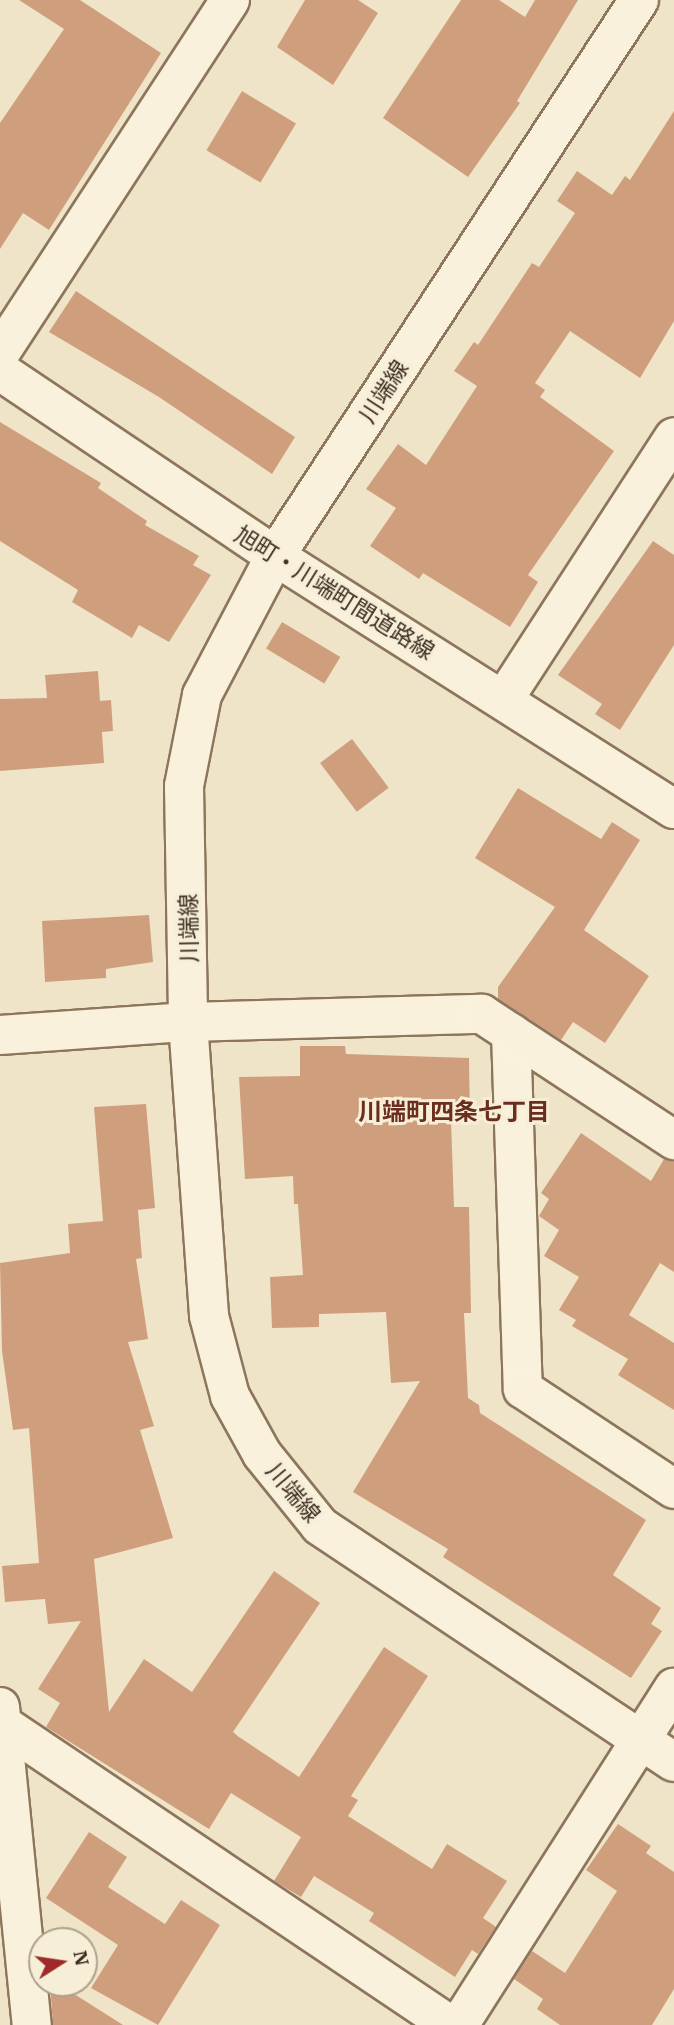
<!DOCTYPE html>
<html>
<head>
<meta charset="utf-8">
<style>
	body { margin:0 }
	#map { position:relative; width:674px; height:2025px; overflow:hidden; background:#f0e4c8; font-family:"IBM Plex Serif","Noto Sans JP",serif }
	div>[style] { position:absolute }
	[style*='--x'] { left:calc(var(--x)*1px); top:calc(var(--y)*1px); width:calc(var(--w)*1px); rotate:calc(var(--a)*1deg) }
	.building>* { inset:0; background:#cf9f7d; transform-origin:0 0 }
	.roads { filter:drop-shadow(2px 0 #8d765c) drop-shadow(-2px 0 #8d765c) drop-shadow(0 2px #8d765c) drop-shadow(0 -2px #8d765c) }
	.minor>* { height:38px; margin:-19px; padding:0 19px; transform-origin:19px; border-radius:19px; background:#faf1dc }
	span { translate:-50% -50%; white-space:nowrap; text-align:center; line-height:1.15; -webkit-text-stroke:6px #f7eed8; paint-order:stroke }
	.street-label { font-size:23px; color:#3d2e20 }
	.neighbourhood-label { font-size:24px; color:#6b2e1e; font-weight:700 }
	.north { position:absolute; left:28px; top:1927px; width:70px; height:70px; box-sizing:border-box; background:#f7eed8; border:2px solid #ada18e; border-radius:50%; rotate:78deg; font-size:19px; font-weight:700; line-height:28px; text-align:center; color:#3d2e20 }
	.north::after { content:''; display:block; margin:auto; width:24px; height:32px; background:#9e2a2b; clip-path:polygon(50% 0,100% 100%,50% 72%,0 100%) }
</style>
</head>
<body>
<div id="map">
	<div class="building">
		<div style="clip-path:polygon(19px 0,80px 0,161px 53px,49px 230px,23px 213px,0 249px,0 123px,64px 29px)"></div>
		<div style="clip-path:polygon(305px 0,358px 0,378px 13px,333px 85px,277px 47px)"></div>
		<div style="clip-path:polygon(461px 0,499px 0,525px 17px,535px 0,578px 0,517px 101px,520px 103px,468px 177px,383px 118px)"></div>
		<div style="left:242px;top:91px;width:63px;height:69px;rotate:31deg"></div>
		<div style="clip-path:polygon(674px 111px,674px 321px,640px 378px,570px 331px,535px 383px,545px 390px,540px 397px,614px 451px,528px 575px,538px 582px,510px 627px,423px 573px,419px 579px,370px 546px,396px 508px,366px 489px,398px 444px,426px 465px,477px 386px,454px 371px,474px 342px,478px 345px,532px 263px,539px 267px,575px 213px,557px 201px,577px 171px,612px 195px,625px 176px,630px 180px)"></div>
		<div style="clip-path:polygon(76px 291px,295px 437px,272px 474px,159px 397px,49px 332px)"></div>
		<div style="clip-path:polygon(0 422px,101px 483px,98px 488px,147px 521px,145px 525px,199px 556px,193px 565px,211px 575px,169px 642px,139px 625px,132px 638px,72px 602px,78px 590px,0 541px)"></div>
		<div style="clip-path:polygon(653px 541px,674px 555px,674px 645px,620px 730px,595px 714px,602px 704px,558px 675px)"></div>
		<div style="left:282px;top:622px;width:68px;height:31px;rotate:31deg"></div>
		<div style="clip-path:polygon(98px 671px,100px 701px,111px 700px,113px 731px,102px 732px,104px 763px,0 771px,0 699px,47px 698px,45px 675px)"></div>
		<div style="left:352px;top:739px;width:61px;height:40px;rotate:53deg"></div>
		<div style="clip-path:polygon(518px 788px,601px 839px,612px 822px,640px 840px,584px 930px,649px 976px,605px 1043px,573px 1022px,561px 1040px,498px 999px,498px 987px,555px 907px,475px 858px)"></div>
		<div style="clip-path:polygon(149px 915px,153px 962px,106px 969px,106px 978px,45px 982px,42px 921px)"></div>
		<div style="clip-path:polygon(300px 1046px,345px 1046px,346px 1054px,469px 1058px,470px 1120px,451px 1120px,454px 1207px,469px 1207px,471px 1313px,464px 1313px,468px 1398px,479px 1405px,480px 1413px,646px 1520px,613px 1575px,661px 1608px,651px 1624px,662px 1631px,631px 1678px,443px 1557px,448px 1549px,353px 1492px,420px 1381px,391px 1383px,386px 1312px,319px 1314px,319px 1327px,272px 1328px,270px 1277px,303px 1275px,298px 1204px,294px 1204px,293px 1176px,245px 1179px,239px 1077px,300px 1076px)"></div>
		<div style="clip-path:polygon(146px 1104px,155px 1208px,138px 1210px,142px 1258px,136px 1259px,148px 1339px,128px 1342px,154px 1426px,140px 1430px,173px 1538px,94px 1559px,109px 1712px,144px 1659px,192px 1692px,274px 1571px,320px 1603px,233px 1732px,239px 1737px,299px 1777px,384px 1647px,428px 1676px,351px 1796px,358px 1800px,348px 1816px,432px 1869px,447px 1844px,507px 1881px,483px 1918px,496px 1927px,478px 1954px,472px 1950px,455px 1977px,369px 1921px,374px 1913px,314px 1876px,301px 1897px,274px 1881px,301px 1837px,231px 1793px,209px 1829px,46px 1727px,60px 1703px,38px 1689px,81px 1621px,48px 1624px,45px 1599px,5px 1602px,2px 1566px,39px 1563px,29px 1428px,13px 1430px,2px 1351px,0 1263px,70px 1253px,68px 1224px,103px 1221px,94px 1107px)"></div>
		<div style="clip-path:polygon(581px 1133px,651px 1181px,664px 1159px,674px 1162px,674px 1272px,660px 1263px,629px 1315px,674px 1343px,674px 1410px,618px 1375px,628px 1359px,572px 1326px,576px 1320px,559px 1310px,579px 1277px,544px 1256px,559px 1230px,539px 1216px,549px 1199px,541px 1193px)"></div>
		<div style="clip-path:polygon(618px 1824px,651px 1846px,646px 1853px,674px 1872px,674px 1989px,652px 2025px,560px 2025px,537px 2009px,543px 1999px,514px 1979px,532px 1951px,565px 1973px,617px 1891px,586px 1870px)"></div>
		<div style="clip-path:polygon(89px 1832px,127px 1857px,108px 1887px,165px 1924px,181px 1900px,220px 1925px,158px 2025px,91px 1988px,118px 1945px,46px 1898px)"></div>
		<div style="clip-path:polygon(50px 1983px,57px 1983px,123px 2025px,53px 2025px)"></div>
	</div>
	<div class="roads">
		<div class="minor">
			<div style="--x:639;--y:0;--w:665;--a:123.21"></div>
			<div style="--x:275;--y:556;--w:157;--a:117.7"></div>
			<div style="--x:202;--y:695;--w:93;--a:101.2"></div>
			<div style="--x:184;--y:786;--w:236;--a:89"></div>
			<div style="--x:188;--y:1022;--w:295;--a:85.9"></div>
			<div style="--x:209;--y:1316;--w:83;--a:75.3"></div>
			<div style="--x:230;--y:1396;--w:66;--a:61.1"></div>
			<div style="--x:262;--y:1454;--w:92;--a:51.1"></div>
			<div style="--x:320;--y:1526;--w:425;--a:33.7"></div>
			<div style="--x:0;--y:353;--w:421;--a:-56.9"></div>
			<div style="--x:0;--y:371;--w:331;--a:33.9"></div>
			<div style="--x:275;--y:556;--w:472;--a:32.4"></div>
			<div style="--x:504;--y:699;--w:312;--a:-57"></div>
			<div style="--x:511;--y:1033;--w:356;--a:88.1"></div>
			<div style="--x:523;--y:1389;--w:181;--a:33.5"></div>
			<div style="--x:0;--y:1035;--w:188;--a:-4"></div>
			<div style="--x:188;--y:1022;--w:294;--a:-1.6"></div>
			<div style="--x:482;--y:1014;--w:230;--a:33.3"></div>
			<div style="--x:0;--y:1707;--w:320;--a:84.3"></div>
			<div style="--x:2;--y:1724;--w:540;--a:33.9"></div>
			<div style="--x:459;--y:2025;--w:400;--a:-57.5"></div>
		</div>
	</div>
	<div class="street-label">
		<span style="left:383px;top:391px;rotate:-57deg">川端線</span>
		<span style="left:335px;top:592px;rotate:32deg">旭町・川端町間道路線</span>
		<span style="left:188px;top:928px;rotate:-91deg">川端線</span>
		<span style="left:294px;top:1492px;rotate:50deg">川端線</span>
	</div>
	<div class="neighbourhood-label">
		<span style="left:454px;top:1112px">川端町四条七丁目</span>
	</div>
	<div class="north">N</div>
</div>
</body>
</html>
